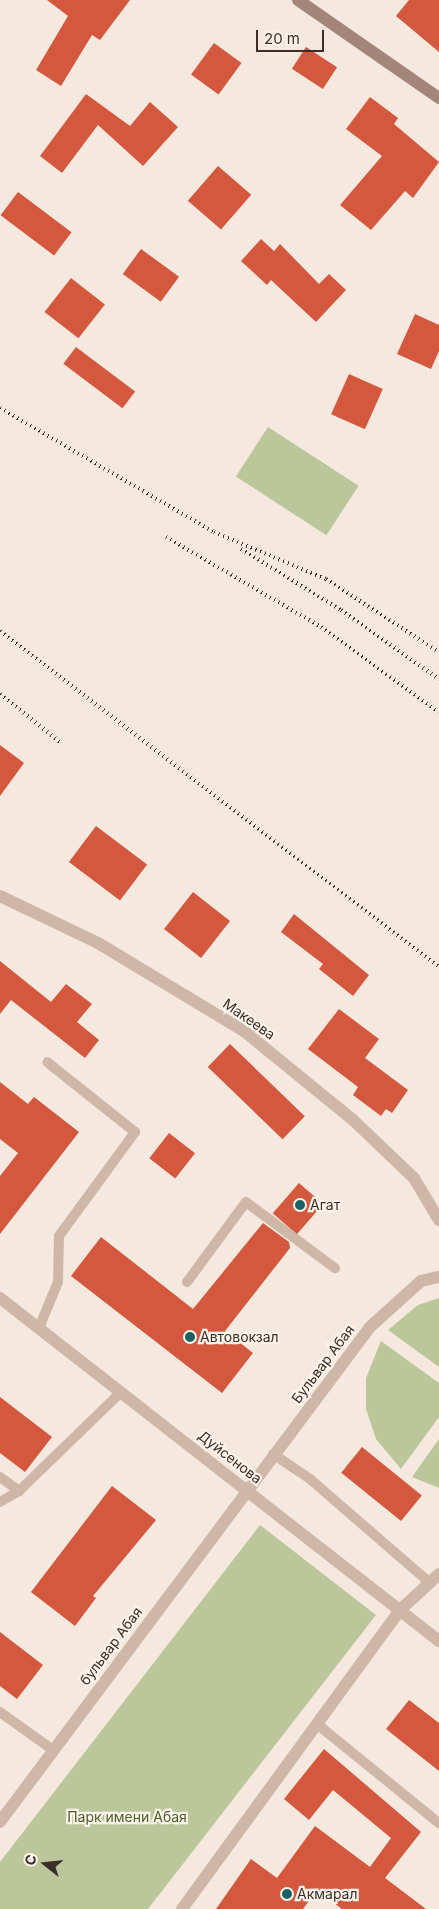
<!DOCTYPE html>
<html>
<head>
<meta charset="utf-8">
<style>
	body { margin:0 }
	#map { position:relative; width:439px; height:1909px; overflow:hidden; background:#f5e8de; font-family:Inter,sans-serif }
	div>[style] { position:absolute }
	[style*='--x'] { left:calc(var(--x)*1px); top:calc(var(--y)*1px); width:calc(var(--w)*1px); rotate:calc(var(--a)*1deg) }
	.green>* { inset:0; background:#bbc79b; transform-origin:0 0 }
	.building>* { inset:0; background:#d3583e; transform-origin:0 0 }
	.service>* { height:10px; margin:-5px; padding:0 5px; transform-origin:5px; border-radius:5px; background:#cfb7a8 }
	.minor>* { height:12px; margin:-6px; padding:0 6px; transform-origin:6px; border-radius:6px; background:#cfb7a8 }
	.tertiary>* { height:12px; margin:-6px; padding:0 6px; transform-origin:6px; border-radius:6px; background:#cfb7a8 }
	.secondary>* { height:12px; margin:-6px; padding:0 6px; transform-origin:6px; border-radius:6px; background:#a38579 }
	.rail>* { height:4px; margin-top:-2px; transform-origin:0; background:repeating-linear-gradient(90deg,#3b2d29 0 1px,transparent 0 5px) }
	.dots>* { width:14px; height:14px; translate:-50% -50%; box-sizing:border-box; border:2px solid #fcf3eb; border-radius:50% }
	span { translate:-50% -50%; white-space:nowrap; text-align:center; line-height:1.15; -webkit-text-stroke:4.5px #fcf3eb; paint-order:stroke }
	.street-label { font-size:14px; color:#3b2d29 }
	.poi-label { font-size:14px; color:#3b2d29 }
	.left { translate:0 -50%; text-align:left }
	.park-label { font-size:14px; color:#4d5d29 }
	.north { position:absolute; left:20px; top:1839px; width:50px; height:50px; -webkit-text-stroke:4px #fcf3eb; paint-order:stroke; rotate:286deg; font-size:14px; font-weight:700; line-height:20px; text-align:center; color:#3b2d29 }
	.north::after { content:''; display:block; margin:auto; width:18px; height:22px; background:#3b2d29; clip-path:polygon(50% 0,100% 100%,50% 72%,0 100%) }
	.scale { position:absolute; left:256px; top:30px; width:68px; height:22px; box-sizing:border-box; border:2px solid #3b2d29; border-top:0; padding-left:6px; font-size:15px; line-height:18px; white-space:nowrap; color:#3b2d29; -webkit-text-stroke:4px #fcf3eb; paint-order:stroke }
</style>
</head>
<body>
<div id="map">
	<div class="green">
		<div style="left:268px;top:427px;width:108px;height:59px;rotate:33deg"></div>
		<div style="clip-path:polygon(439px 1298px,439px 1367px,388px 1330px,418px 1305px)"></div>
		<div style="clip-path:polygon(381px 1341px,439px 1383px,439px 1417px,401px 1469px,376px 1439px,366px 1409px,366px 1378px)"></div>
		<div style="clip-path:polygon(439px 1439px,439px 1488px,412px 1477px)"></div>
		<div style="clip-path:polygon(260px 1525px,376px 1615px,148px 1909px,0 1909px,0 1862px)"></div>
	</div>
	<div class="building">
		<div style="clip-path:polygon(47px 0,130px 0,100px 40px,92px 35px,61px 86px,36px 70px,68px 16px)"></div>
		<div style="clip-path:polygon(409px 0,439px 0,439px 52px,396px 16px)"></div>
		<div style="left:214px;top:43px;width:34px;height:39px;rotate:36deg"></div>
		<div style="left:306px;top:47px;width:37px;height:26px;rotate:33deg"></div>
		<div style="clip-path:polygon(86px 94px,130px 126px,150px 102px,178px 127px,143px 166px,98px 125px,62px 173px,40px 156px)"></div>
		<div style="clip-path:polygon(370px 97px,398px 118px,394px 124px,439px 162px,413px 198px,405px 191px,371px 230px,340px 205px,382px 156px,346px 129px)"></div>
		<div style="left:218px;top:166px;width:44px;height:46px;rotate:41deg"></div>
		<div style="left:18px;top:192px;width:67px;height:29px;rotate:37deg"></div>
		<div style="clip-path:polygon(261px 239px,274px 251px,280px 244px,319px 284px,329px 274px,346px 290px,316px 322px,271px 280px,267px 285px,241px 261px)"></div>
		<div style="left:141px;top:249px;width:47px;height:31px;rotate:36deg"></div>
		<div style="left:71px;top:278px;width:43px;height:43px;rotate:38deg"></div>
		<div style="clip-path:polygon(415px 314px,439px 325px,439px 351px,431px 369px,397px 354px)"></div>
		<div style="left:76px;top:347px;width:74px;height:21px;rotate:37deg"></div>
		<div style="left:349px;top:374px;width:37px;height:44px;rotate:24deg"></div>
		<div style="clip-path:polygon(0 745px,24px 763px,0 796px)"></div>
		<div style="left:96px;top:826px;width:64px;height:45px;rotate:37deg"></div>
		<div style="left:193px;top:892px;width:47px;height:47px;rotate:38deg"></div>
		<div style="clip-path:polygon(294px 914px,369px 975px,353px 996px,319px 969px,323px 964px,281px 932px)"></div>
		<div style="clip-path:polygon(0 961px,51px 1002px,66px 984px,92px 1004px,77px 1022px,99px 1040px,85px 1058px,11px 1000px,0 1014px)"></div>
		<div style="clip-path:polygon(339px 1009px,379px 1039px,365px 1058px,408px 1090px,392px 1113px,386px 1109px,381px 1116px,353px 1095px,358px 1087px,308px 1049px)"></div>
		<div style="left:230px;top:1044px;width:104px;height:32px;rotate:44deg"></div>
		<div style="clip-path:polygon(0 1082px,28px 1104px,34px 1097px,79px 1132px,0 1234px,0 1176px,18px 1153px,0 1139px)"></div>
		<div style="left:169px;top:1133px;width:33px;height:32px;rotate:38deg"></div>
		<div style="left:299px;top:1183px;width:32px;height:40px;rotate:41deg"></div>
		<div style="clip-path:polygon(263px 1223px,289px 1242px,290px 1248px,225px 1331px,253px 1353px,222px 1393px,71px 1276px,101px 1237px,193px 1309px)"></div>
		<div style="clip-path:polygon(0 1397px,52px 1437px,25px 1472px,0 1453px)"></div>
		<div style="left:362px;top:1447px;width:77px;height:33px;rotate:39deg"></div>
		<div style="clip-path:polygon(112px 1486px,156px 1520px,93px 1596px,96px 1598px,75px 1626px,31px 1592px)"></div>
		<div style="clip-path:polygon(0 1632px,43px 1665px,17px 1699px,0 1686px)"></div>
		<div style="clip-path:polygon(409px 1700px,439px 1723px,439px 1771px,386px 1729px)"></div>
		<div style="clip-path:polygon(324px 1749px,421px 1832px,385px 1878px,426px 1909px,342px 1909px,317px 1890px,303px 1909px,216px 1909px,251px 1859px,277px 1878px,315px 1826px,370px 1867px,391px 1838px,333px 1790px,309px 1820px,284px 1799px)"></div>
	</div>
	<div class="service">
		<div style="--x:187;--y:1282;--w:99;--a:-53.6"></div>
		<div style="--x:246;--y:1202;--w:111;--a:36.6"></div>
		<div style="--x:39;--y:1328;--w:50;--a:-67.6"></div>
		<div style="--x:58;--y:1282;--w:46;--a:-88.8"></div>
		<div style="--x:59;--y:1236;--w:129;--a:-53.8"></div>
		<div style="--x:135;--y:1132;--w:112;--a:-141.5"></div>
		<div style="--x:273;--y:1454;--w:45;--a:34"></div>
		<div style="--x:310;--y:1479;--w:157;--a:40.9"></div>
		<div style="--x:0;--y:1477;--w:24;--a:36"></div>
		<div style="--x:0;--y:1502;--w:22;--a:-30"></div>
		<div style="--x:19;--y:1491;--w:142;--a:-44.1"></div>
		<div style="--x:0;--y:1712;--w:65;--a:35.6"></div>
		<div style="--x:317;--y:1724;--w:157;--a:39.1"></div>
	</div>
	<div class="minor">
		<div style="--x:0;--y:896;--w:109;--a:25.6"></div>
		<div style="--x:98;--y:943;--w:170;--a:31.1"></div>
		<div style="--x:244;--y:1031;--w:139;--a:39.2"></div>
		<div style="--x:352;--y:1119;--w:86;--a:43.6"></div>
		<div style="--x:414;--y:1178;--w:49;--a:59.2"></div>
	</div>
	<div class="tertiary">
		<div style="--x:0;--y:1298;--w:557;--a:38"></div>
		<div style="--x:0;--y:1822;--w:618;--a:-53.22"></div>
		<div style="--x:370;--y:1327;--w:69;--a:-42"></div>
		<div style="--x:421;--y:1281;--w:18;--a:-13"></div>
		<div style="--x:182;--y:1909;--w:369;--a:-53.9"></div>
		<div style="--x:399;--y:1611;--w:54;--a:-42.8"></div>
	</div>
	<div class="secondary">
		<div style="--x:298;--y:0;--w:172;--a:34.8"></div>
	</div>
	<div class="rail">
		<div style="--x:0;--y:408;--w:247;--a:30.1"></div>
		<div style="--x:214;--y:532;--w:121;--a:22.8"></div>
		<div style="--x:326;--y:579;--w:135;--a:32.9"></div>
		<div style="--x:166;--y:537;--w:179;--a:30.1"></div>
		<div style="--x:321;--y:627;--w:145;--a:35.8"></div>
		<div style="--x:241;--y:549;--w:117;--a:31.4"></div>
		<div style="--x:341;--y:610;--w:120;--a:35.1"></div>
		<div style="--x:0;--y:631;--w:553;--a:37.43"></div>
		<div style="--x:0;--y:694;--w:77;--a:38.7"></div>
	</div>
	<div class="dots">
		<div style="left:300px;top:1205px;background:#196262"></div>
		<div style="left:190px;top:1337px;background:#196262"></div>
		<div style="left:287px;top:1894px;background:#196262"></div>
	</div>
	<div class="street-label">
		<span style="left:249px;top:1019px;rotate:35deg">Макеева</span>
		<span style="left:323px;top:1364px;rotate:-53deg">Бульвар Абая</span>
		<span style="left:230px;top:1457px;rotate:38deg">Дуйсенова</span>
		<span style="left:111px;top:1646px;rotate:-53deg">бульвар Абая</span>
	</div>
	<div class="poi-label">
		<span class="left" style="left:310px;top:1205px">Агат</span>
		<span class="left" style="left:200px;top:1337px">Автовокзал</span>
		<span class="left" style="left:297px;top:1894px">Акмарал</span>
	</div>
	<div class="park-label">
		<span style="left:127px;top:1817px">Парк имени Абая</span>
	</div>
	<div class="north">С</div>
	<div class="scale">20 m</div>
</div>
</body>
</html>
